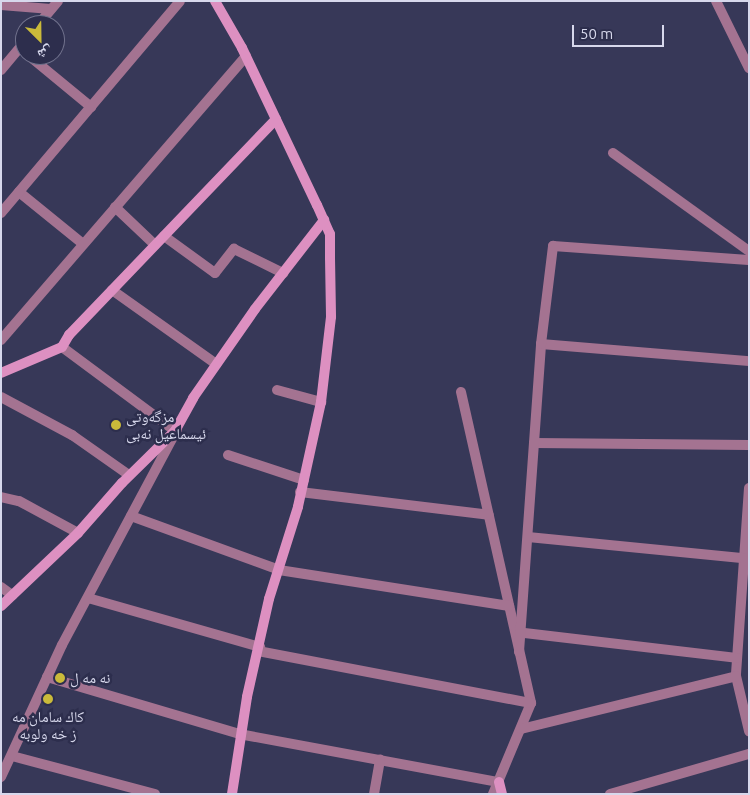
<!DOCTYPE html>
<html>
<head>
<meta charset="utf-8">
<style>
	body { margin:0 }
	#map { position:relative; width:750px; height:795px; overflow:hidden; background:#373858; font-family:Ubuntu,"Noto Naskh Arabic",sans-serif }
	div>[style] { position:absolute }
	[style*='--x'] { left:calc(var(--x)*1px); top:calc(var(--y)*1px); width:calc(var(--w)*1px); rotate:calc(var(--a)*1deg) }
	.street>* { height:10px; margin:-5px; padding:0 5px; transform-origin:5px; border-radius:5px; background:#a47391 }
	.secondary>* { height:10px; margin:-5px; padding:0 5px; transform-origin:5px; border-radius:5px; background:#dd90c1 }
	.dots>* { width:14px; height:14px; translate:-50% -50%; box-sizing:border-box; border:2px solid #2d2e4d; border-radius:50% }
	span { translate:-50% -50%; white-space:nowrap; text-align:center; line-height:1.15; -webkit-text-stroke:5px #2d2e4d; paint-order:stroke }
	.poi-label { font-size:15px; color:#d7d8ec }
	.left { translate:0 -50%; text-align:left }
	.frame { position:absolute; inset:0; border:2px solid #d7d8ec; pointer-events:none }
	.north { position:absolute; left:15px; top:15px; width:50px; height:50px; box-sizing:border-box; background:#2d2e4d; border:1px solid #71728d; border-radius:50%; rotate:157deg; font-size:14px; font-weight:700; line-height:20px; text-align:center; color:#d7d8ec }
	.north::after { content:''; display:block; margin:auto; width:18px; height:22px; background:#caba3a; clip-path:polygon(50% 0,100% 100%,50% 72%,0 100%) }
	.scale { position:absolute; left:572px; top:25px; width:92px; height:22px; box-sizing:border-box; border:2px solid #d7d8ec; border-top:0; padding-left:6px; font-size:15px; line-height:18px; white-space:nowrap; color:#d7d8ec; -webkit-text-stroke:4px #2d2e4d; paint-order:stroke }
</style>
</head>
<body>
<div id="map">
	<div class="street">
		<div style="--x:716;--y:1;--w:75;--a:63.8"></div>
		<div style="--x:1;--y:5;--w:50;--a:4.6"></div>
		<div style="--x:38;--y:25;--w:31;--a:-50"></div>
		<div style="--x:28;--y:55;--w:82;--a:39.5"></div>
		<div style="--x:1;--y:70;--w:38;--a:-50"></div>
		<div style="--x:613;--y:153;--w:168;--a:35.8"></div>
		<div style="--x:19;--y:192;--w:82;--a:39.1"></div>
		<div style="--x:115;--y:207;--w:55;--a:43.5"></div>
		<div style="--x:1;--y:213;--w:277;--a:-49.8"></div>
		<div style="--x:164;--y:236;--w:63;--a:36"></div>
		<div style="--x:215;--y:273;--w:31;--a:-52"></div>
		<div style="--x:234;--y:249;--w:55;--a:26.1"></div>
		<div style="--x:112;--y:290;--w:128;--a:35.4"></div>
		<div style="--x:1;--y:340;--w:375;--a:-49.2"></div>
		<div style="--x:541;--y:344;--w:209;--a:4.7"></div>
		<div style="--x:62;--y:347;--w:141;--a:36.6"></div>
		<div style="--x:277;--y:390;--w:46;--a:15.3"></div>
		<div style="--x:461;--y:392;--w:319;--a:77.3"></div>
		<div style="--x:531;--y:703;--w:99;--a:112.7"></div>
		<div style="--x:1;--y:397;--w:81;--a:28.2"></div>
		<div style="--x:72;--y:435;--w:70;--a:35.1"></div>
		<div style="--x:534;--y:443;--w:215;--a:0.5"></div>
		<div style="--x:228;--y:455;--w:80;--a:18.2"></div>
		<div style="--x:749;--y:488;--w:188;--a:94"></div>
		<div style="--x:736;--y:676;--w:57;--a:76.7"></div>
		<div style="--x:300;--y:492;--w:190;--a:6.9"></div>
		<div style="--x:1;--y:497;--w:18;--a:13"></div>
		<div style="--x:19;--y:501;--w:67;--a:28.5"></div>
		<div style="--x:131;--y:516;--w:158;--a:20"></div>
		<div style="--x:279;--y:570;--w:233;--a:8.9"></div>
		<div style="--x:528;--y:537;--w:217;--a:5.6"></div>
		<div style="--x:1;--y:587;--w:14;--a:36"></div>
		<div style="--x:88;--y:598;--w:179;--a:15.9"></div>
		<div style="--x:516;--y:632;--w:222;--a:6.7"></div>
		<div style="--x:258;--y:651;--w:278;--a:10.8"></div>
		<div style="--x:519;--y:652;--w:309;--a:-85.9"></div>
		<div style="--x:541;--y:344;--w:99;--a:-83"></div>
		<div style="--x:553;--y:246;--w:196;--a:4.1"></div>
		<div style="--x:47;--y:677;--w:200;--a:16.5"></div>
		<div style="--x:239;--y:734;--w:264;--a:10.5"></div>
		<div style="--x:521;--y:729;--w:221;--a:-13.8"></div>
		<div style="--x:12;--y:756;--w:148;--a:14.9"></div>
		<div style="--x:1;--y:777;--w:145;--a:-65.2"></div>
		<div style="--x:62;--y:645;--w:244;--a:-61.9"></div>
		<div style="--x:374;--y:794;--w:35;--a:-80"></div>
		<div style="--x:610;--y:794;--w:145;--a:-16.1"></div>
	</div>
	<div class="secondary">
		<div style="--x:215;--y:1;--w:54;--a:60.1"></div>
		<div style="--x:242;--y:48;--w:174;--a:64.5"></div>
		<div style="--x:317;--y:205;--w:32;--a:66"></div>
		<div style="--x:330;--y:234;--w:24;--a:90"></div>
		<div style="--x:330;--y:258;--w:59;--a:89"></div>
		<div style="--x:331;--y:317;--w:86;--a:96.7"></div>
		<div style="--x:321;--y:402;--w:107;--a:102.4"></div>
		<div style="--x:298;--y:507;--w:96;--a:107.5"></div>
		<div style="--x:269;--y:599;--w:100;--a:102.7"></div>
		<div style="--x:247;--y:697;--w:98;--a:98.8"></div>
		<div style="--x:1;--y:373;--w:66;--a:-23.1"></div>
		<div style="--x:62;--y:347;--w:14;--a:-60"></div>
		<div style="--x:69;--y:335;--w:299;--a:-46.2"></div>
		<div style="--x:1;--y:606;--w:106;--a:-43.5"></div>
		<div style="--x:78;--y:533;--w:67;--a:-48.7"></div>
		<div style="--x:122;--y:483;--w:74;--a:-44.5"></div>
		<div style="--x:175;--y:431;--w:38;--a:-61"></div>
		<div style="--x:193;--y:398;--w:108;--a:-55.1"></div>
		<div style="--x:255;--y:309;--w:113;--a:-52.2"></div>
		<div style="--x:499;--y:782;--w:12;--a:76"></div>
	</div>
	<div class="dots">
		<div style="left:116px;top:425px;background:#caba3a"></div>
		<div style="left:60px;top:678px;background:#caba3a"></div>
		<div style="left:48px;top:699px;background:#caba3a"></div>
	</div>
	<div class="poi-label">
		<span class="left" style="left:126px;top:425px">مزگەوتی<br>ئیسماعیل نەبی</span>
		<span class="left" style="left:70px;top:678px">نه مه ل</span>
		<span style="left:48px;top:725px">كاك سامان مه<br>ز خه ولوبه</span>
	</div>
	<div class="frame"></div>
	<div class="north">ش</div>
	<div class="scale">50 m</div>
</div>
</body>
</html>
